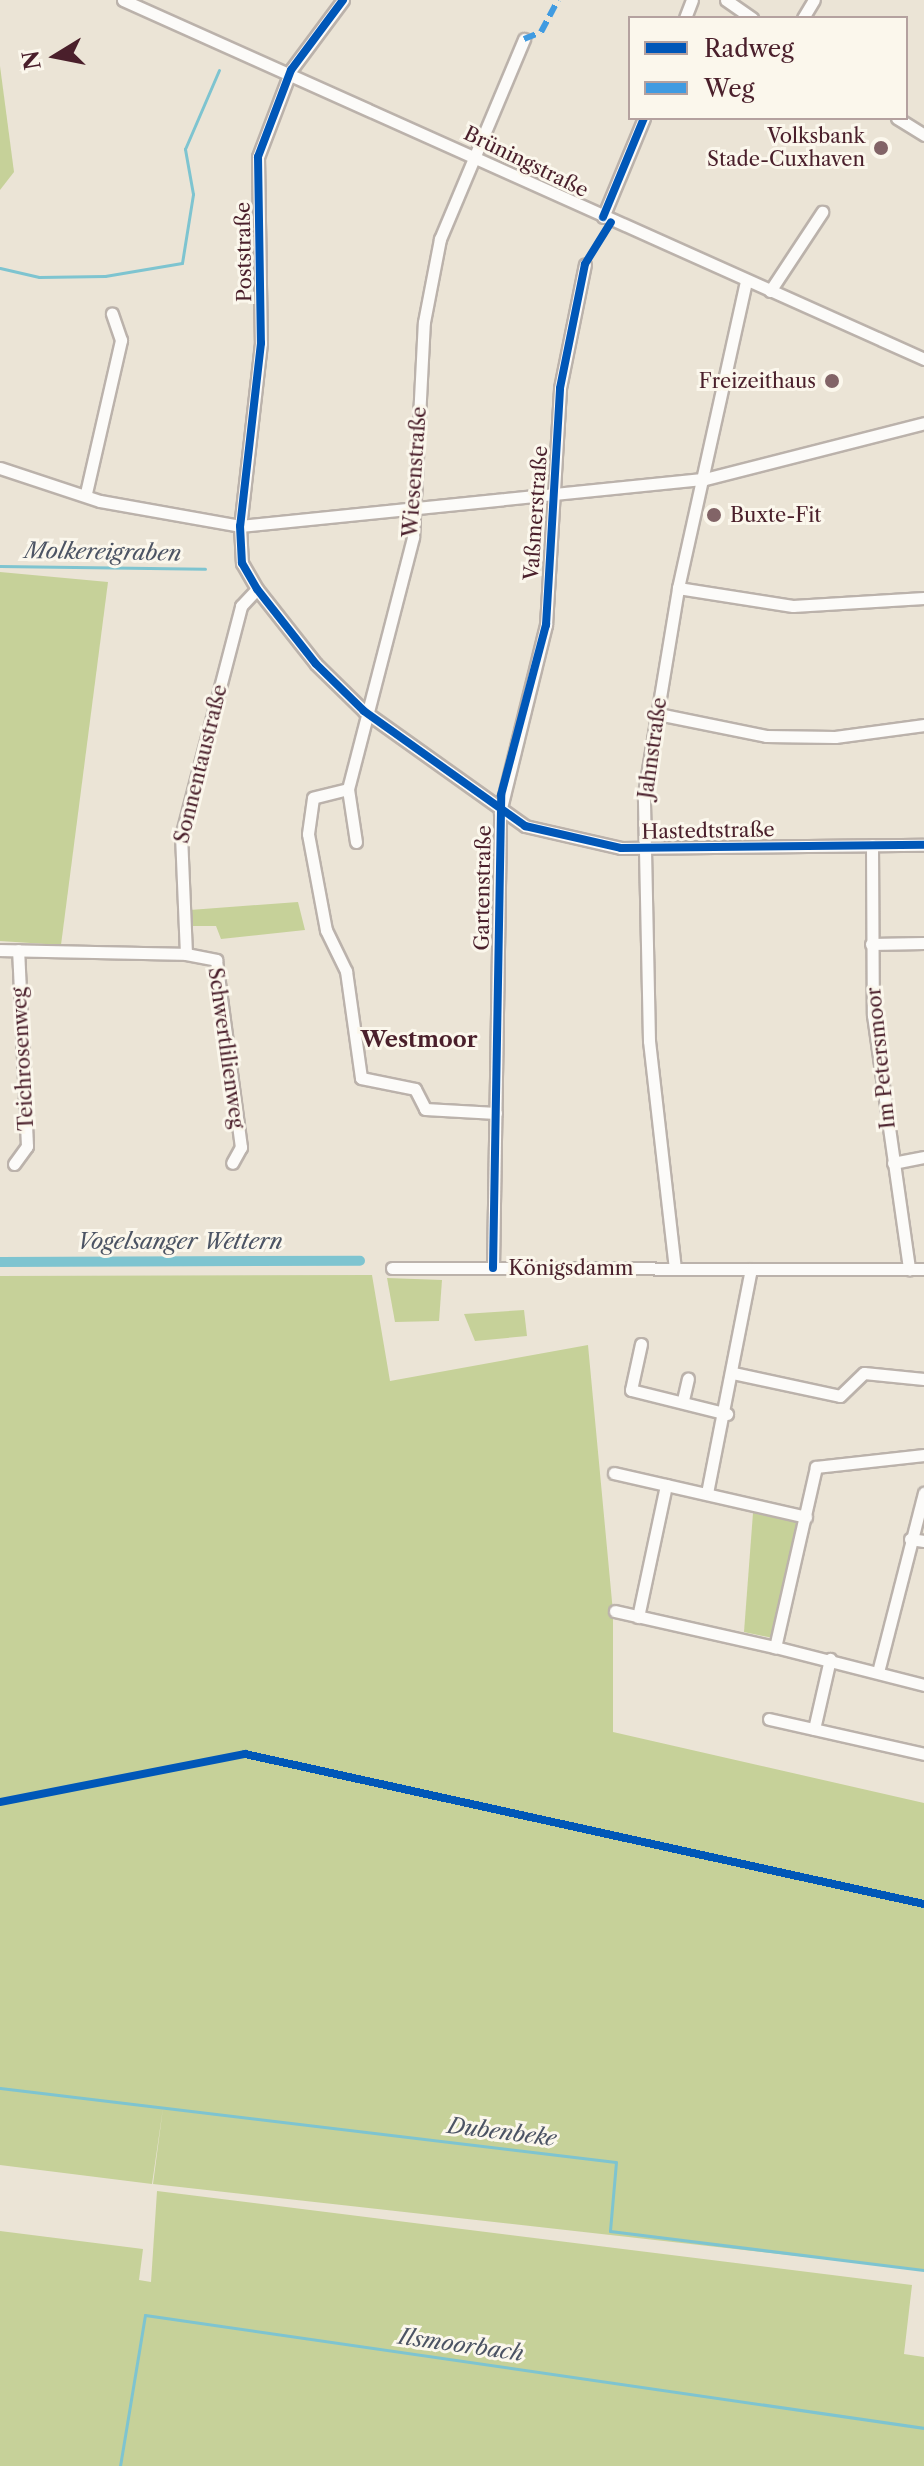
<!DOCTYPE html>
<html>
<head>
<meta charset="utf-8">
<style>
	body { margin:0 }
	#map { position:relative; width:924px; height:2466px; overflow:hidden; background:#ebe4d6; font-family:"Libre Caslon Text",serif }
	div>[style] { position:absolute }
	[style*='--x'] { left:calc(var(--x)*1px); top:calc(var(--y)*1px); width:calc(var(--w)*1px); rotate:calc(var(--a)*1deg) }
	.green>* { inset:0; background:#c6d199 }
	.stream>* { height:3px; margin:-1.5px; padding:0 1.5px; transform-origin:1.5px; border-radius:1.5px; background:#7ec4d0 }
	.canal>* { height:10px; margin:-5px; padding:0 5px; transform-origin:5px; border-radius:5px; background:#7ec4d0 }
	.roads { filter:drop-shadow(2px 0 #bbb2ab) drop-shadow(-2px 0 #bbb2ab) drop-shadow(0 2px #bbb2ab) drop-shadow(0 -2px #bbb2ab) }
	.street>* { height:11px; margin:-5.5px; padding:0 5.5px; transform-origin:5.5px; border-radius:5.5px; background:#fcfbf9 }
	.quiet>* { height:6px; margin-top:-3px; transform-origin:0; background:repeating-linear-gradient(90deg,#409be1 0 12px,transparent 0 18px) }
	.cycleway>* { height:8px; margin:-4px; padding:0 4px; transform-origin:4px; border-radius:4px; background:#0057b8 }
	.dots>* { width:22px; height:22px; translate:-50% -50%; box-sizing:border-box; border:4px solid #fbf7ec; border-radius:50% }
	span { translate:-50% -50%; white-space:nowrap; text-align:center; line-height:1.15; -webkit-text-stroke:6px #fbf7ec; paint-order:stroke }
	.poi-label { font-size:20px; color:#4a1f2b }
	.right { translate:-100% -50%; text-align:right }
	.left { translate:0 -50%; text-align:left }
	.street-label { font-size:20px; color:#4a1f2b }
	.water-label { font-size:22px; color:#4c5464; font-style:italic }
	.neighbourhood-label { font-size:22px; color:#4a1f2b; font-weight:700 }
	.legend { position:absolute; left:628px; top:16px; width:280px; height:104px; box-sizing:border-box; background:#fbf7ec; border:2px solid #b4a19f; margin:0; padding:10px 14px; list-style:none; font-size:24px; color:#4a1f2b }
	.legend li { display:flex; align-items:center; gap:16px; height:40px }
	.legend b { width:40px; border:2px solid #b4a19f }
	.north { position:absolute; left:16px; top:16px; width:80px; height:80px; -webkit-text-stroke:6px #fbf7ec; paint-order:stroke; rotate:260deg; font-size:22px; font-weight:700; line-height:32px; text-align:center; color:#4a1f2b }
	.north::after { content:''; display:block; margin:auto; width:28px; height:36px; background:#4a1f2b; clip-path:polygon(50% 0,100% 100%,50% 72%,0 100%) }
</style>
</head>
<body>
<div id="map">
	<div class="green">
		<div style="clip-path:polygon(0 66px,14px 172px,0 190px)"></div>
		<div style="clip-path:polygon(0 572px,108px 582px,61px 945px,0 941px)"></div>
		<div style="clip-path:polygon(298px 902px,305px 930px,221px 939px,216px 926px,191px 926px,190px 910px)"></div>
		<div style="clip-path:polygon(372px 1275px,390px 1381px,588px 1345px,613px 1612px,613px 1732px,924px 1803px,924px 2270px,153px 2184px,163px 2108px,152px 2184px,0 2165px,0 1276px)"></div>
		<div style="clip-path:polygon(387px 1278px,442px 1280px,439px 1321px,395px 1322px)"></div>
		<div style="clip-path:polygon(524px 1310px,527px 1336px,475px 1341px,464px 1314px)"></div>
		<div style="clip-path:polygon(753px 1513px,799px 1523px,773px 1638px,744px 1632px)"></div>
		<div style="clip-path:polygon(157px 2191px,912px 2285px,904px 2354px,924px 2357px,924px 2466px,0 2466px,0 2231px,143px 2249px,139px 2280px,151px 2282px)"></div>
	</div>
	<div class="stream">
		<div style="--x:0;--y:268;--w:40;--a:13"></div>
		<div style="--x:39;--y:277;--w:66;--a:-0.9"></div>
		<div style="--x:105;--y:276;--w:78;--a:-9.6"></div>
		<div style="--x:182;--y:263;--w:70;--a:-80.9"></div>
		<div style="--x:193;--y:194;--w:46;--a:-100.1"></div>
		<div style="--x:185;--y:149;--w:86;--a:-66.7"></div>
		<div style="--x:0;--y:566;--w:205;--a:0.8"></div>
		<div style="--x:0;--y:2088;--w:620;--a:6.85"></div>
		<div style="--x:616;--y:2162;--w:69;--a:95"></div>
		<div style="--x:610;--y:2231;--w:316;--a:7.1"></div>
		<div style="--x:120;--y:2466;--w:153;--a:-80.6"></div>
		<div style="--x:145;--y:2315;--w:787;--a:8.25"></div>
	</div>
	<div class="canal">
		<div style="--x:0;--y:1262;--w:360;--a:-0.2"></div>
	</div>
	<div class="roads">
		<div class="street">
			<div style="--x:123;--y:0;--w:878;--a:24.14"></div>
			<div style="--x:343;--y:0;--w:87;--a:126.6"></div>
			<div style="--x:291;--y:70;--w:93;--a:110.8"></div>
			<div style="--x:258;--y:157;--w:186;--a:89.1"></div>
			<div style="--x:261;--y:343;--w:184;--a:96.5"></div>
			<div style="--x:240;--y:526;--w:37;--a:87"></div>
			<div style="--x:242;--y:563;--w:30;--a:60"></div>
			<div style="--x:257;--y:589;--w:95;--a:51.8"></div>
			<div style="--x:316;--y:664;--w:67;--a:44.4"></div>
			<div style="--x:364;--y:711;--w:198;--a:35.5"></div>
			<div style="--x:525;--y:826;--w:98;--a:12.9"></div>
			<div style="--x:621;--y:848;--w:303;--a:-0.6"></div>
			<div style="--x:726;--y:0;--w:32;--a:35"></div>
			<div style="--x:685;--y:18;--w:19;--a:-69"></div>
			<div style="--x:803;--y:18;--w:21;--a:-59"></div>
			<div style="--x:897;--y:118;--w:32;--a:32"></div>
			<div style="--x:603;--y:217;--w:107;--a:-67.5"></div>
			<div style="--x:770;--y:291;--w:95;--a:-56.6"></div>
			<div style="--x:0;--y:468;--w:105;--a:18.3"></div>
			<div style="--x:100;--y:501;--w:142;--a:10.1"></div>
			<div style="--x:240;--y:526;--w:467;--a:-5.8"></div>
			<div style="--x:705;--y:479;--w:226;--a:-14.3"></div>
			<div style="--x:86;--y:493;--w:157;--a:-77.1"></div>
			<div style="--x:121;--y:340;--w:28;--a:-109"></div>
			<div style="--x:678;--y:588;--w:116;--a:8.9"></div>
			<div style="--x:793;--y:606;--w:131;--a:-3.5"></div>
			<div style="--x:658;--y:714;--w:110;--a:11.5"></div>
			<div style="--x:766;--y:736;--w:69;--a:0.8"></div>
			<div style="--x:835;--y:737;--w:90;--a:-7.7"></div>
			<div style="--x:348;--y:789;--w:36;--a:166"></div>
			<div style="--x:313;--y:798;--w:36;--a:98"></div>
			<div style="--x:308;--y:834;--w:98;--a:79.4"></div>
			<div style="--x:326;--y:930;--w:46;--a:64"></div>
			<div style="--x:346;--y:971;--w:108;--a:82"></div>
			<div style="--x:361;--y:1078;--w:55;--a:11.5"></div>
			<div style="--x:415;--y:1089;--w:22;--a:63"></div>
			<div style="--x:425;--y:1109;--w:71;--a:3.2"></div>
			<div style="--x:356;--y:842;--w:54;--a:-98.6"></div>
			<div style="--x:348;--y:789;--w:260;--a:-75.5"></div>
			<div style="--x:413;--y:537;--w:215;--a:-87.1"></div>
			<div style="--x:424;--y:322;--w:85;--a:-79.1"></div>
			<div style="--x:440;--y:239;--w:217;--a:-67.2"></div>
			<div style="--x:872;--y:845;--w:170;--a:89.7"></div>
			<div style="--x:873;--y:1015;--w:257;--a:81.9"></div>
			<div style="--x:871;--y:944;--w:53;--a:-1.1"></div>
			<div style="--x:0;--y:950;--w:186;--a:1.2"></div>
			<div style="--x:186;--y:954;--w:117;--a:-92.4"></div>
			<div style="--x:181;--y:837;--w:239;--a:-75.4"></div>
			<div style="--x:241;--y:606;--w:23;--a:-47"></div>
			<div style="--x:186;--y:954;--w:31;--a:11"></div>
			<div style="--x:216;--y:960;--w:189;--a:82.4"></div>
			<div style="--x:241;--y:1147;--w:18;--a:119"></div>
			<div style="--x:893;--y:1163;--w:32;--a:-11"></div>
			<div style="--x:14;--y:1164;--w:22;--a:-54"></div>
			<div style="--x:27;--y:1146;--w:196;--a:-92.6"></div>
			<div style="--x:392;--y:1268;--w:532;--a:0.11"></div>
			<div style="--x:493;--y:1268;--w:456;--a:-89.1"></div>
			<div style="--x:500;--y:812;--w:193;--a:-76.2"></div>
			<div style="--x:546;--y:625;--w:237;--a:-86.6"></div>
			<div style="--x:560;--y:388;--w:126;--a:-78.6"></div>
			<div style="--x:675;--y:1269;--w:229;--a:-96.5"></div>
			<div style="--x:649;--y:1041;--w:247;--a:-91.2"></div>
			<div style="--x:644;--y:794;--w:209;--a:-80.6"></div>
			<div style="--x:678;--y:588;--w:313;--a:-77.5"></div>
			<div style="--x:641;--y:1344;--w:47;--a:102.3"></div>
			<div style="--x:631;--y:1390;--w:99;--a:14"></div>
			<div style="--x:733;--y:1373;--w:109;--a:12.1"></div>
			<div style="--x:840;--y:1396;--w:33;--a:-44"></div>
			<div style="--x:864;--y:1373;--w:60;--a:5.7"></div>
			<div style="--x:683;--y:1400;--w:22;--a:-77"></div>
			<div style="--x:924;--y:1455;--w:109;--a:173.7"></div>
			<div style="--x:816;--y:1467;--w:185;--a:102.8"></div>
			<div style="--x:775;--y:1647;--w:154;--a:14.3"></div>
			<div style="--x:614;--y:1473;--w:197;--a:12.9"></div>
			<div style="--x:707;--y:1493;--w:228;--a:-78.9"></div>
			<div style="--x:910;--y:1539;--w:14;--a:8"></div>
			<div style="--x:615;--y:1611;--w:164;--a:12.7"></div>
			<div style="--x:638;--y:1617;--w:135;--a:-78"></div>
			<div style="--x:878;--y:1672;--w:185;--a:-75.6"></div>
			<div style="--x:769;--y:1719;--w:159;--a:12.7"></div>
			<div style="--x:814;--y:1729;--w:72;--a:-77.1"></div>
		</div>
	</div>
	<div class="quiet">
		<div style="--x:524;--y:39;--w:18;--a:-22"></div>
		<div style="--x:541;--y:32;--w:36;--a:-62"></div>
	</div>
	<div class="cycleway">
		<div style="--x:343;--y:0;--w:87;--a:126.6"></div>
		<div style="--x:291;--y:70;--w:93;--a:110.8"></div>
		<div style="--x:258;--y:157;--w:186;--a:89.1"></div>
		<div style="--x:261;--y:343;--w:184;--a:96.5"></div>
		<div style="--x:240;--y:526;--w:37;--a:87"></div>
		<div style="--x:242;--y:563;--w:30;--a:60"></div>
		<div style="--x:257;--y:589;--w:95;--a:51.8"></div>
		<div style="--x:316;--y:664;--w:67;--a:44.4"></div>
		<div style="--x:364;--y:711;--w:198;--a:35.5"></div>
		<div style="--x:525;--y:826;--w:98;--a:12.9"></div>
		<div style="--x:621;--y:848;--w:303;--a:-0.6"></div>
		<div style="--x:603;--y:217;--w:107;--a:-67.5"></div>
		<div style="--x:493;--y:1268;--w:473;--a:-89"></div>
		<div style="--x:501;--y:795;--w:176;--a:-75.2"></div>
		<div style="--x:546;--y:625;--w:237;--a:-86.6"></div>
		<div style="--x:560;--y:388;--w:126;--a:-78.6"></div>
		<div style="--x:585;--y:264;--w:49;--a:-58.2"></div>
		<div style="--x:0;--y:1802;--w:250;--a:-11.1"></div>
		<div style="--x:245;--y:1754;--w:695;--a:12.46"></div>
	</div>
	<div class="dots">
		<div style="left:881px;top:148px;background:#826467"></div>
		<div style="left:832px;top:381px;background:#826467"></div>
		<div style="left:714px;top:515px;background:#826467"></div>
	</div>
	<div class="poi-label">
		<span class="right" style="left:865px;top:148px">Volksbank<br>Stade-Cuxhaven</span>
		<span class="right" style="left:816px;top:381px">Freizeithaus</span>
		<span class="left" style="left:730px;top:515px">Buxte-Fit</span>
	</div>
	<div class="street-label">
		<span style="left:526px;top:162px;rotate:26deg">Brüningstraße</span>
		<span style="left:244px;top:252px;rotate:-91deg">Poststraße</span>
		<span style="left:415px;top:472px;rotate:-86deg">Wiesenstraße</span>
		<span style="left:536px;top:513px;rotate:-86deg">Vaßmerstraße</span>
		<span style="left:653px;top:748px;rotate:-82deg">Jahnstraße</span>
		<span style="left:201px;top:764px;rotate:-76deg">Sonnentaustraße</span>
		<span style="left:708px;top:831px;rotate:-1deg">Hastedtstraße</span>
		<span style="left:483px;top:888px;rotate:-89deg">Gartenstraße</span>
		<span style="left:226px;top:1048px;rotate:82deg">Schwertlilienweg</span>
		<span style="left:881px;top:1058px;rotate:-96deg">Im Petersmoor</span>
		<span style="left:23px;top:1059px;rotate:-93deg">Teichrosenweg</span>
		<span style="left:571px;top:1268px">Königsdamm</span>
	</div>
	<div class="water-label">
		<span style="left:103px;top:552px;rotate:1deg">Molkereigraben</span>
		<span style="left:180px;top:1242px">Vogelsanger Wettern</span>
		<span style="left:502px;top:2132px;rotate:7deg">Dubenbeke</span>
		<span style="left:461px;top:2345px;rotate:8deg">Ilsmoorbach</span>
	</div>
	<div class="neighbourhood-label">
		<span style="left:419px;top:1040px">Westmoor</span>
	</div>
	<ul class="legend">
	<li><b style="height:10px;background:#0057b8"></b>Radweg</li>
	<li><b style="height:10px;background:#409be1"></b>Weg</li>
	</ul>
	<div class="north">N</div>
</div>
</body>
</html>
